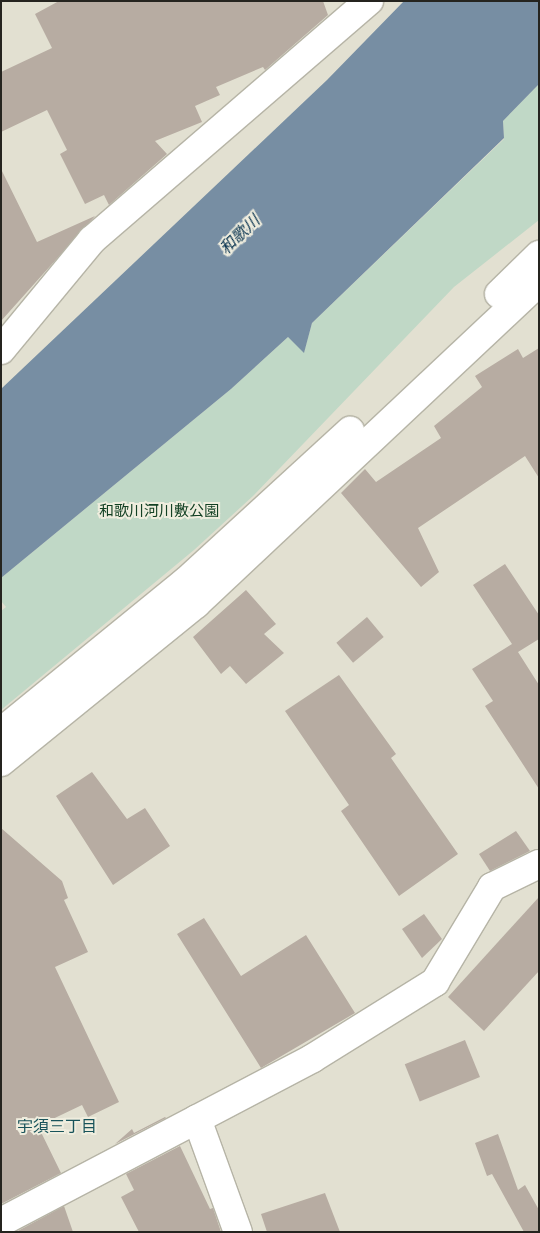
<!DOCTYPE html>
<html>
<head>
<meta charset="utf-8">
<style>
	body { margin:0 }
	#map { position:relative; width:540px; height:1233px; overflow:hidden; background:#e2e0d1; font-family:Karla,"Noto Sans JP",sans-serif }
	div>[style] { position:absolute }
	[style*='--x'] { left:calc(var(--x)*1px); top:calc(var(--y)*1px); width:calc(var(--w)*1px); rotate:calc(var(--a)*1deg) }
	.green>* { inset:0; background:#c0d8c6 }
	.water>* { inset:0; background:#778ea3 }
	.building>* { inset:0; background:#b7aca2; transform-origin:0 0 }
	.roads { filter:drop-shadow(1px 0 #b6b4a6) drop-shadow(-1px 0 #b6b4a6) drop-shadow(0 1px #b6b4a6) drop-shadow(0 -1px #b6b4a6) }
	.minor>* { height:28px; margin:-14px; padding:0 14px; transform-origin:14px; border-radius:14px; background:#fff }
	span { translate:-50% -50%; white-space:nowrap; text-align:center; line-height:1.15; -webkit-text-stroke:4px #efedde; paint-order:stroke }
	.park-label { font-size:15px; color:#134124 }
	.water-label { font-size:16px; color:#002d4b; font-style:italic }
	.neighbourhood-label { font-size:16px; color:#18535a }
	.frame { position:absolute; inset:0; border:2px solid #25241f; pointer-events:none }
</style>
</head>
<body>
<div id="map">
	<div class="green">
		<div style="clip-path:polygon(539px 84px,539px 220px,454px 287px,253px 496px,194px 550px,1px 710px,1px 611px,6px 607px,1px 601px,1px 578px,231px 389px,288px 337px,304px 352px,312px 323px,504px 139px,503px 121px)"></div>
	</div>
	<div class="water">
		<div style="clip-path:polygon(404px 1px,539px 1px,539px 84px,503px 121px,504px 138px,312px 323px,304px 353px,288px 337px,231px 389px,1px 578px,1px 389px,327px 80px)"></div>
	</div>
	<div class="building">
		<div style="clip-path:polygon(59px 1px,323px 1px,328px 15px,265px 70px,263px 67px,216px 87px,220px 95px,195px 106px,202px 122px,155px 141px,167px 154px,109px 205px,104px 195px,85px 204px,60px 154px,67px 150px,47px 110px,1px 132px,1px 72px,52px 48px,35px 14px)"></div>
		<div style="clip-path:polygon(1px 169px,37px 242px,95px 216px,1px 321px)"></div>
		<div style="clip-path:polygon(539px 348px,539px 478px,525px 456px,418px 528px,439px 572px,421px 587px,341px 493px,365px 469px,376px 482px,441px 438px,434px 426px,482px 387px,475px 376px,518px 349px,523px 358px)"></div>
		<div style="clip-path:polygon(505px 564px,539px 615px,539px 639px,518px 652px,539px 685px,539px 789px,485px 706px,493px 701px,472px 669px,512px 644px,473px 585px)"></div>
		<div style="clip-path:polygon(246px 590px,276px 624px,264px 634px,284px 653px,246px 684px,230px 666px,221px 674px,193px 637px)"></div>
		<div style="left:367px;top:617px;width:26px;height:40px;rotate:50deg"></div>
		<div style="clip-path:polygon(339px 675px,396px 754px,391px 758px,458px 854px,399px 896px,341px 811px,349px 805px,285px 711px)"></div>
		<div style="clip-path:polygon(92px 772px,127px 819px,145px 808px,170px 846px,113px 885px,56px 796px)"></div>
		<div style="clip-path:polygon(1px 828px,62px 881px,68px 898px,64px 900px,88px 952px,55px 967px,119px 1102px,88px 1117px,82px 1105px,38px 1126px,61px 1173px,1px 1204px)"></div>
		<div style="clip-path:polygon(516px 831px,530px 851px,490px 871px,479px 854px)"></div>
		<div style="clip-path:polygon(539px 897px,539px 971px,484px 1031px,448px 997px)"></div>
		<div style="clip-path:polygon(424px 914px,442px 939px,422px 958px,402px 929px)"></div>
		<div style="clip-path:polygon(204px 918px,241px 976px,306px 935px,355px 1013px,261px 1068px,177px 934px)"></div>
		<div style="left:465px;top:1040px;width:40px;height:65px;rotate:68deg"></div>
		<div style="clip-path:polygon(165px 1117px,166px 1118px,115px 1144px,132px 1129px,134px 1133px)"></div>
		<div style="clip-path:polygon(498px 1134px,518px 1190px,525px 1185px,539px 1210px,539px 1232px,524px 1232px,492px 1174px,487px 1176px,475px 1143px)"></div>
		<div style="clip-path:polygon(180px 1146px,210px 1209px,213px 1208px,221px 1232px,139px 1232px,121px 1197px,134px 1190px,126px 1174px)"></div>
		<div style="clip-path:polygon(325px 1193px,340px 1232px,267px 1232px,261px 1214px)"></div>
		<div style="clip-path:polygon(64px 1206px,73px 1232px,16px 1232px)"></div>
	</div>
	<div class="roads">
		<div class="minor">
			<div style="--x:499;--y:294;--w:56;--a:-44.3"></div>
			<div style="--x:1;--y:350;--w:143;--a:-50.4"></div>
			<div style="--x:92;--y:240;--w:366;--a:-40.8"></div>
			<div style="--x:1;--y:732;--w:237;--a:-39.2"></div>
			<div style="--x:185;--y:582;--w:224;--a:-42.5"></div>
			<div style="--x:1;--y:762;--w:251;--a:-39"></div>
			<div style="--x:196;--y:604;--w:470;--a:-43.2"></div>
			<div style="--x:197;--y:1119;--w:120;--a:70.1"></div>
			<div style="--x:1;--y:1222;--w:352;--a:-27.7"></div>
			<div style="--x:313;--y:1058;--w:144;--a:-31.9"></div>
			<div style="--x:435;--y:982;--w:111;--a:-59"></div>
			<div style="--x:492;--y:887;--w:52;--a:-26.1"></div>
		</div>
	</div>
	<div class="park-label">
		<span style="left:159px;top:512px">和歌川河川敷公園</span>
	</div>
	<div class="water-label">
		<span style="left:240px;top:235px;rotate:-44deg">和歌川</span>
	</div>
	<div class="neighbourhood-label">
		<span style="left:57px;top:1127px">宇須三丁目</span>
	</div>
	<div class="frame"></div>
</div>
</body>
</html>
